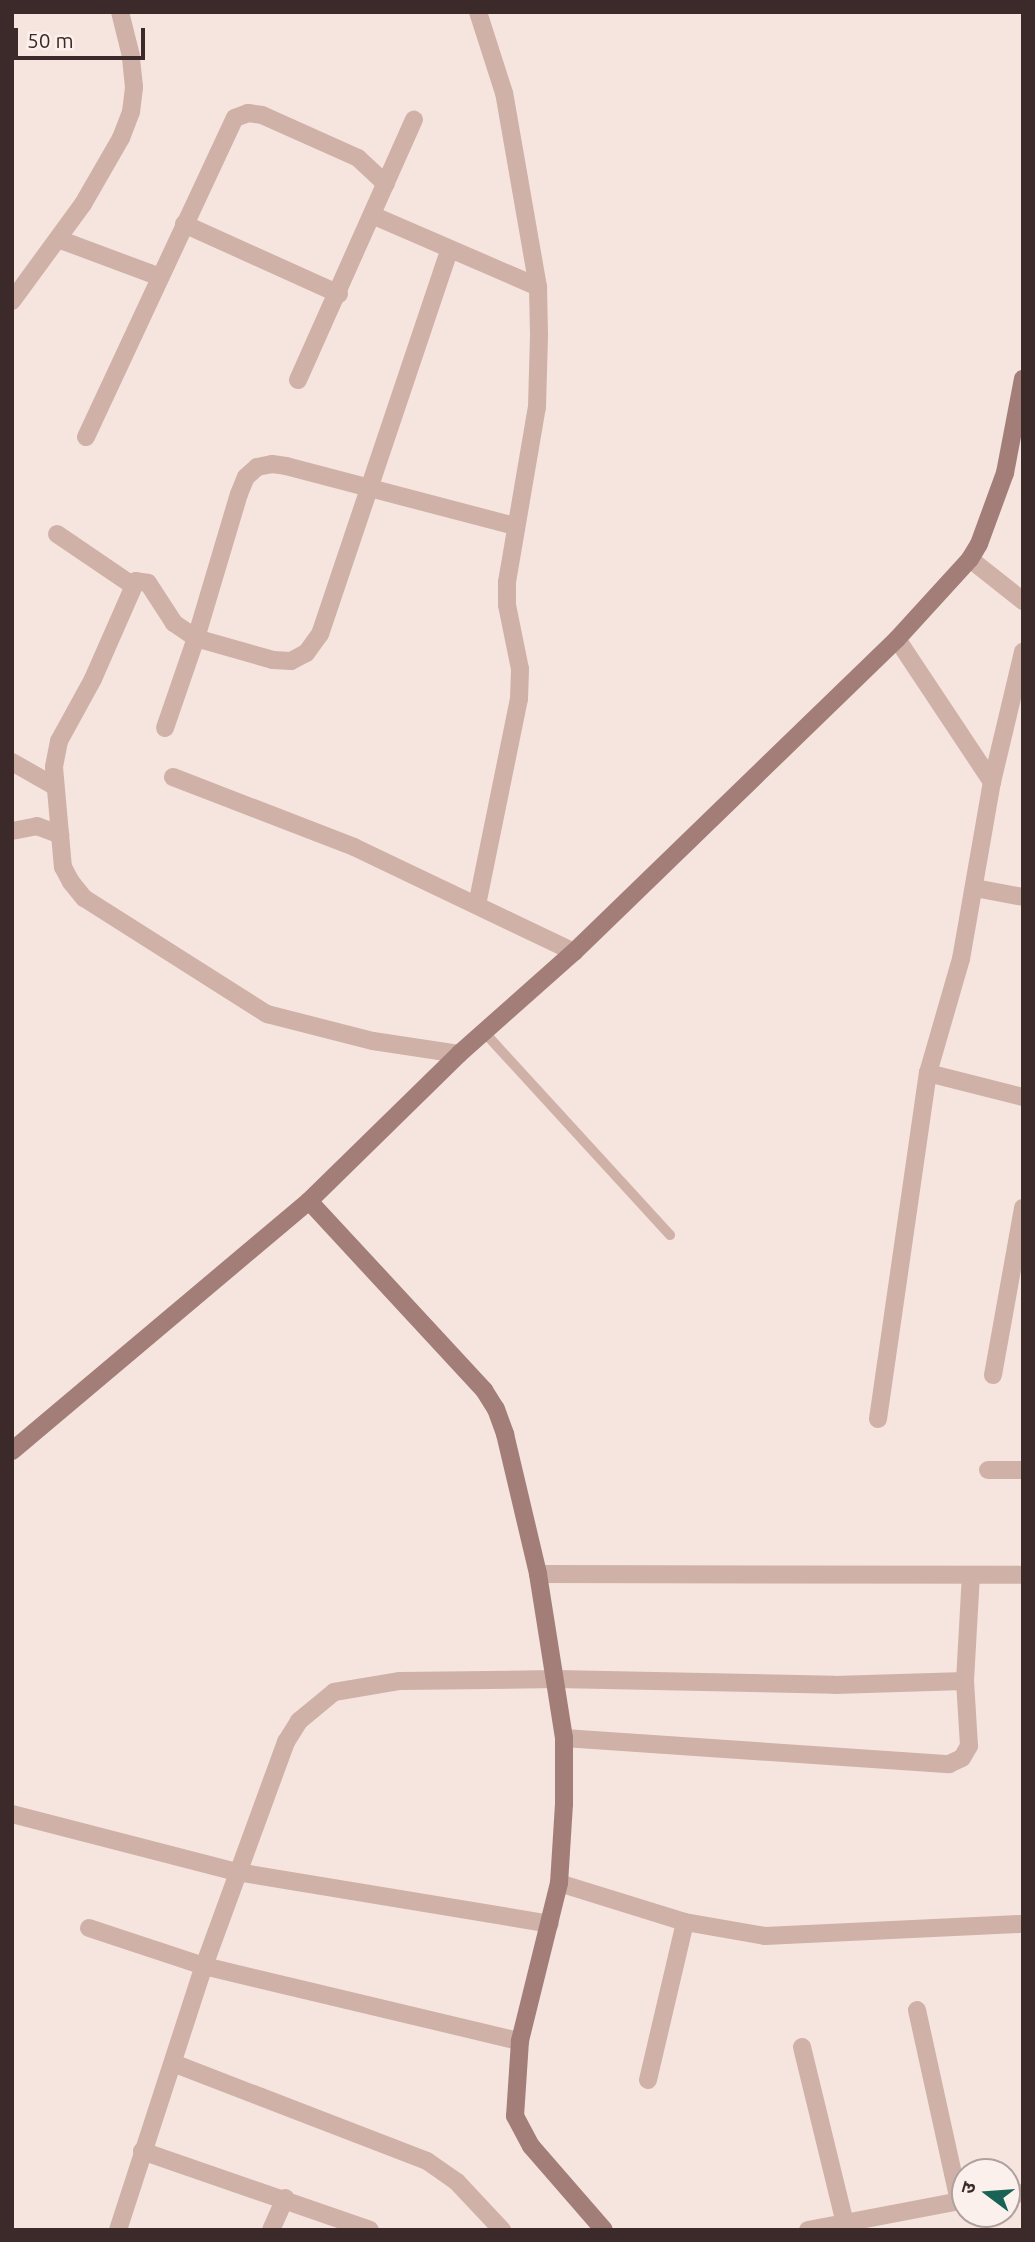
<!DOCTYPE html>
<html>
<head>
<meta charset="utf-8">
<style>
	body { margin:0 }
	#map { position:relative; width:1035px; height:2242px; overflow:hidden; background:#f5e5de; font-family:Ubuntu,"Noto Sans Devanagari",sans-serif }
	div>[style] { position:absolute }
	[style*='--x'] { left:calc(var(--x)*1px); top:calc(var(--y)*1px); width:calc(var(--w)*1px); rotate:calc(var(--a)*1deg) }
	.lane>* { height:10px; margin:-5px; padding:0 5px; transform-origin:5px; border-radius:5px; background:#cfb1a8 }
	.street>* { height:18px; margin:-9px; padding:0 9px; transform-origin:9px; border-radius:9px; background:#cfb1a8 }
	.secondary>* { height:18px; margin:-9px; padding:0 9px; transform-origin:9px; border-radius:9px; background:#a37e79 }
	span { translate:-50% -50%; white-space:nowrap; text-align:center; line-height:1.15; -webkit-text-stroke:7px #fcf0ec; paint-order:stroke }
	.frame { position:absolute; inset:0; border:14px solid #3b2a29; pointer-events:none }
	.north { position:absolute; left:951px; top:2158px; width:70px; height:70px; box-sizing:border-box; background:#fcf0ec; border:2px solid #afa19e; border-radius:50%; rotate:286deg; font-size:19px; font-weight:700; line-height:28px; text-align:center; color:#3b2a29 }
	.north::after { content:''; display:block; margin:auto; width:24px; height:32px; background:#196255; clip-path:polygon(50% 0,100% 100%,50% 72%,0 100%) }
	.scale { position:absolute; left:14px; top:28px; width:131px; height:32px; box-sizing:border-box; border:4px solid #3b2a29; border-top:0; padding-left:9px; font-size:21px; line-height:24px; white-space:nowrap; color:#3b2a29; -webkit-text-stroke:5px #fcf0ec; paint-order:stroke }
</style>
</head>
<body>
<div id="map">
	<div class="lane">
		<div style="--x:485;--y:1033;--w:274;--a:47.5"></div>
	</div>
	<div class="street">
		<div style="--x:372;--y:215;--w:181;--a:23.4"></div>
		<div style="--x:184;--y:224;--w:170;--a:24.3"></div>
		<div style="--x:58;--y:239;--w:109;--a:20.4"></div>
		<div style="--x:449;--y:251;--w:404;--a:108.6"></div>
		<div style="--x:320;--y:634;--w:24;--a:126"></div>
		<div style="--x:306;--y:653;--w:17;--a:152"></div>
		<div style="--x:291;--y:661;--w:18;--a:-177"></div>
		<div style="--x:273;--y:660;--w:80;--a:-164.1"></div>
		<div style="--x:196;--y:638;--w:27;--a:-146"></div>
		<div style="--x:174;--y:623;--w:48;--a:-123"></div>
		<div style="--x:148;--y:583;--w:12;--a:-171"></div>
		<div style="--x:136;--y:581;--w:107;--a:113.7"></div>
		<div style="--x:93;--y:679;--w:71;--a:118.7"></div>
		<div style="--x:59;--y:741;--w:26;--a:101"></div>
		<div style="--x:54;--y:767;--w:100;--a:84.9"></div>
		<div style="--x:63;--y:867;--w:17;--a:62"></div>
		<div style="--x:71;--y:882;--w:21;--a:51"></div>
		<div style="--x:84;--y:898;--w:217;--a:32.4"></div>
		<div style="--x:267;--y:1014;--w:109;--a:14.3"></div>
		<div style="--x:373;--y:1041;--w:87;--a:8.6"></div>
		<div style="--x:12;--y:301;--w:120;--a:-53.8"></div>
		<div style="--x:83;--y:204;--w:76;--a:-60.1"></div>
		<div style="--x:121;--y:138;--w:28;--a:-69"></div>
		<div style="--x:131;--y:112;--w:25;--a:-83"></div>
		<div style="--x:134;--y:87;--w:31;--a:-96"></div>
		<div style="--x:131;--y:56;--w:45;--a:-104"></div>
		<div style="--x:298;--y:380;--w:285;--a:-66"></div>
		<div style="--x:86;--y:437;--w:352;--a:-65"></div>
		<div style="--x:235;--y:118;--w:14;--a:-21"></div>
		<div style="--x:248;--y:113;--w:14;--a:8"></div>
		<div style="--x:262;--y:115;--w:105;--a:24.1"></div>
		<div style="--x:358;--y:158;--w:38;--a:43"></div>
		<div style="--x:57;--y:534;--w:91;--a:34.2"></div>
		<div style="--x:970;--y:559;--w:68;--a:38.4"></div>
		<div style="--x:897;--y:639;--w:172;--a:56.4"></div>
		<div style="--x:165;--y:728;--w:95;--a:-71"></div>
		<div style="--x:196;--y:638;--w:150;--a:-73.4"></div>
		<div style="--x:239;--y:494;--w:18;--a:-68"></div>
		<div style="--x:246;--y:477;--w:15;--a:-42"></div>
		<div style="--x:257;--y:467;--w:15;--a:-11"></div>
		<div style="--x:272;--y:464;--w:14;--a:8"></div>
		<div style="--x:286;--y:466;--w:237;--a:14.7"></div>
		<div style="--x:12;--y:762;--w:48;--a:29.7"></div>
		<div style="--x:173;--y:777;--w:194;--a:21.1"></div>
		<div style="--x:354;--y:847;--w:244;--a:25.5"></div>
		<div style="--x:12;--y:831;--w:25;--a:-11"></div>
		<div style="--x:37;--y:826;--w:25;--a:21"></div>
		<div style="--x:975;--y:888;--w:49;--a:10.6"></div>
		<div style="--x:477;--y:905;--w:210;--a:-78.5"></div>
		<div style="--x:519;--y:699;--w:30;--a:-88"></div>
		<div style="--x:520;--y:669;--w:65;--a:-101.5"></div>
		<div style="--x:507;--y:605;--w:23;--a:-90"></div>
		<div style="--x:507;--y:582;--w:178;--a:-80.3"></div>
		<div style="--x:537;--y:407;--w:72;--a:-88.4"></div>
		<div style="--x:539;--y:335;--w:48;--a:-91.2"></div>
		<div style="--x:538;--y:287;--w:197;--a:-99.9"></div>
		<div style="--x:504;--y:93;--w:85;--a:-107.8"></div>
		<div style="--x:928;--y:1073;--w:98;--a:14.2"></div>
		<div style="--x:993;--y:1375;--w:170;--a:-79.8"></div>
		<div style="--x:878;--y:1419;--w:350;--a:-81.8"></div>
		<div style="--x:928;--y:1073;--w:119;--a:-73.9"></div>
		<div style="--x:961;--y:959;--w:180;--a:-80.1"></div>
		<div style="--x:992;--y:782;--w:134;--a:-76.6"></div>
		<div style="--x:988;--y:1470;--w:35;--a:0"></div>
		<div style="--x:538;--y:1574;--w:485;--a:0.1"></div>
		<div style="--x:564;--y:1738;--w:386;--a:3.9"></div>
		<div style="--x:949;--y:1764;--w:14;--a:-25"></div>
		<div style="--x:962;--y:1758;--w:14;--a:-60"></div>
		<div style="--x:969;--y:1746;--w:65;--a:-93.5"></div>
		<div style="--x:965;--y:1681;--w:106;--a:-86.8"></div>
		<div style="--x:12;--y:1814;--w:232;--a:14.5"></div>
		<div style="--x:237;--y:1872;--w:317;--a:9.4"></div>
		<div style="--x:559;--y:1883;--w:132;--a:17.2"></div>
		<div style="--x:685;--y:1922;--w:81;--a:9.9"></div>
		<div style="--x:765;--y:1936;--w:258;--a:-2.7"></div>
		<div style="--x:89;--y:1928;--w:121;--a:18.3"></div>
		<div style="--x:204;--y:1966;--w:325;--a:13.4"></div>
		<div style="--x:917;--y:2010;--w:196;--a:77.6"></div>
		<div style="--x:802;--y:2047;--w:181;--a:76.3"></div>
		<div style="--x:173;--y:2063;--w:272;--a:21.1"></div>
		<div style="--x:427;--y:2161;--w:37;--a:35"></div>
		<div style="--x:457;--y:2182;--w:66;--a:46.8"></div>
		<div style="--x:648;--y:2080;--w:162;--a:-76.8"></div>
		<div style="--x:142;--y:2151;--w:241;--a:19.1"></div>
		<div style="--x:1007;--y:2195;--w:16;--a:-7"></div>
		<div style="--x:118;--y:2230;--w:278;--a:-72"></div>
		<div style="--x:204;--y:1966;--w:239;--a:-69.9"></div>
		<div style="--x:286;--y:1742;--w:25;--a:-58"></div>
		<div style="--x:299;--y:1721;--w:45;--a:-39.6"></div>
		<div style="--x:334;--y:1692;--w:67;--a:-9.5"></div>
		<div style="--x:400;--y:1681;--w:157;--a:-0.7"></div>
		<div style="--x:557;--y:1679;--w:277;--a:1.2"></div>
		<div style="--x:834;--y:1685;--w:131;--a:-1.7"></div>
		<div style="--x:271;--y:2230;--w:35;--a:-66"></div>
		<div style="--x:808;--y:2230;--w:160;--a:-10.8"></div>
	</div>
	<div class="secondary">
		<div style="--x:309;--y:1201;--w:258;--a:47.2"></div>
		<div style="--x:484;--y:1390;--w:22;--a:58"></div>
		<div style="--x:496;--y:1409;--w:27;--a:70"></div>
		<div style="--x:505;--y:1434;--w:144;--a:76.7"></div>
		<div style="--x:538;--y:1574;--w:166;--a:81"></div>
		<div style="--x:564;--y:1738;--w:66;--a:90"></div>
		<div style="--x:564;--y:1804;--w:79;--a:93.6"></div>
		<div style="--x:559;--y:1883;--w:163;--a:103.9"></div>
		<div style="--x:520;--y:2041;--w:75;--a:93.8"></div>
		<div style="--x:515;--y:2116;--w:34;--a:62"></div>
		<div style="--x:531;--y:2146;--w:111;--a:49"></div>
		<div style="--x:12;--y:1451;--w:388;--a:-40.1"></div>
		<div style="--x:309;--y:1201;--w:210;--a:-44.4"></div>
		<div style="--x:459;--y:1054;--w:154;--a:-41.6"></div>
		<div style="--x:574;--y:952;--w:450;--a:-44.1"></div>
		<div style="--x:897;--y:639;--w:108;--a:-47.6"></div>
		<div style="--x:970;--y:559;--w:17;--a:-59"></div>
		<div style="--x:979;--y:544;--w:76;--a:-69.9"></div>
		<div style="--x:1005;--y:473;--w:96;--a:-79.2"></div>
	</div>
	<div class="frame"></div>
	<div class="north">उ</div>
	<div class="scale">50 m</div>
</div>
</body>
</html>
